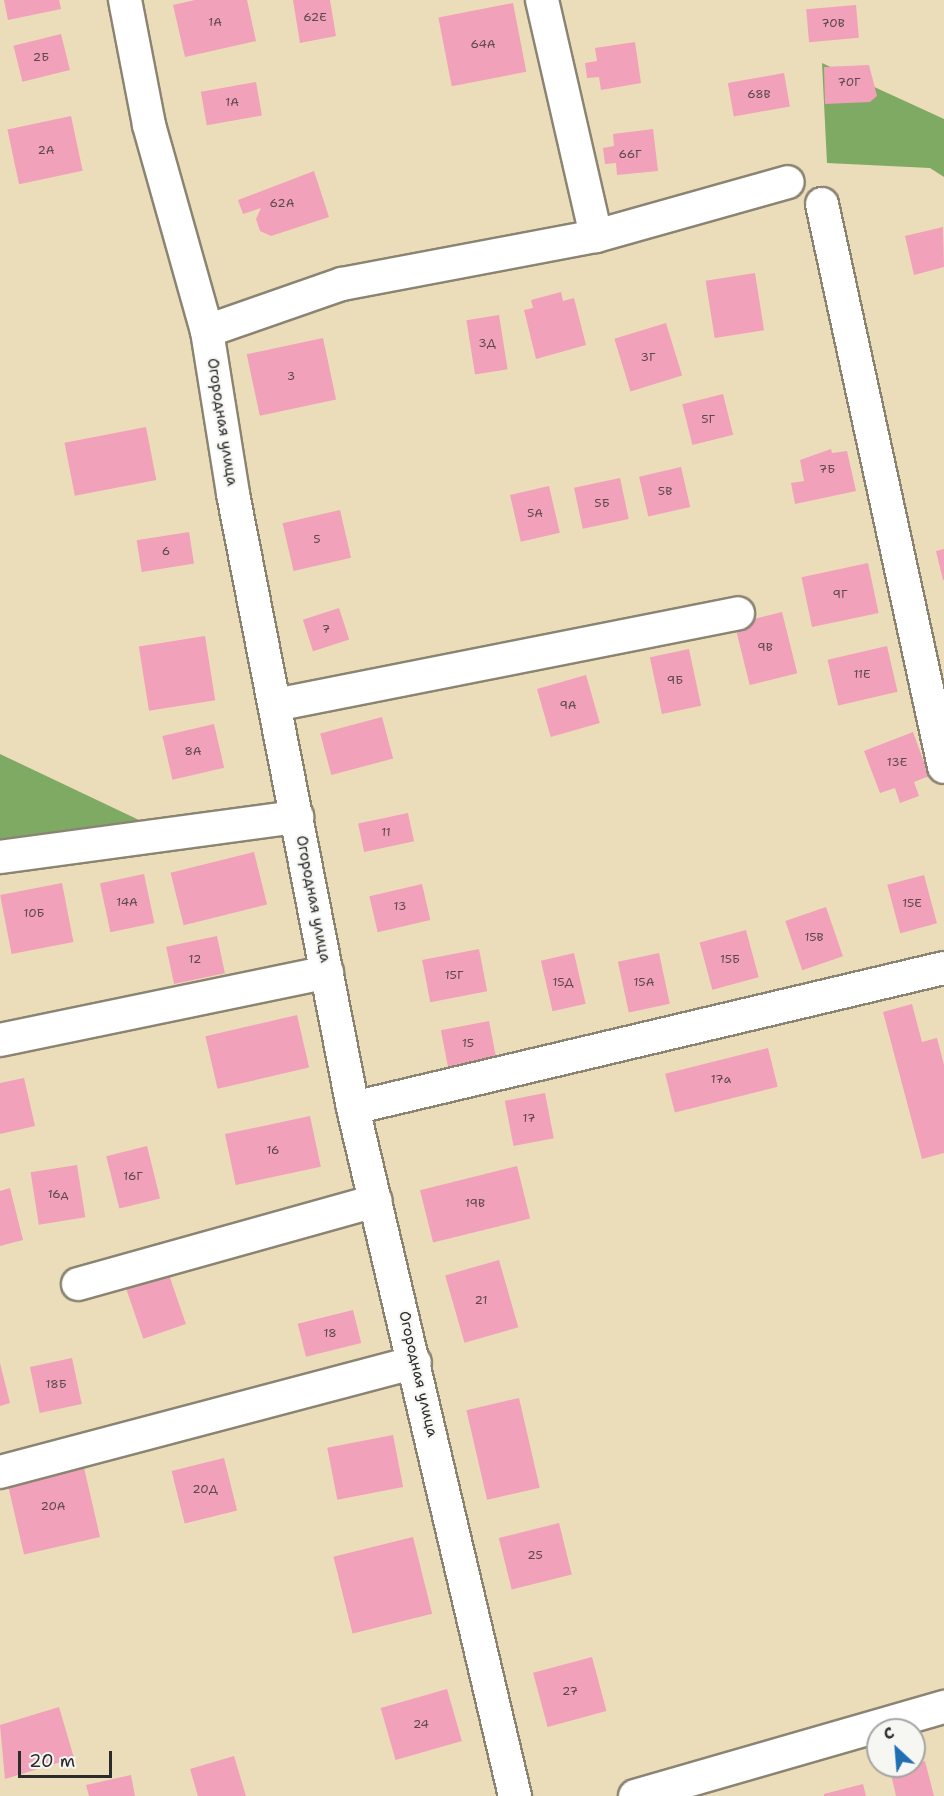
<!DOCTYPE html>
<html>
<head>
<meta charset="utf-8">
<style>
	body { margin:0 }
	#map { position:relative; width:944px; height:1796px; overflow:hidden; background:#ebddba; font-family:"Shantell Sans",sans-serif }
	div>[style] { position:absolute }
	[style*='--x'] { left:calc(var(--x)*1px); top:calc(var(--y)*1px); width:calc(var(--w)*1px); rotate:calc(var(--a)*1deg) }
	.forest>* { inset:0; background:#7eaa63 }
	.building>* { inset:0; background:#f1a1b9; transform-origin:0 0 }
	.roads { filter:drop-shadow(2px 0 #8b8472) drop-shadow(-2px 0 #8b8472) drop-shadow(0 2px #8b8472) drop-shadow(0 -2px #8b8472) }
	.minor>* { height:32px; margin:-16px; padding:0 16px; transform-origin:16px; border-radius:16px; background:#fff }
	span { translate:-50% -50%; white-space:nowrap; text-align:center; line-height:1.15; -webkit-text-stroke:4.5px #f6f6f2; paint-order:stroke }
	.number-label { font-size:12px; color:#5c484e }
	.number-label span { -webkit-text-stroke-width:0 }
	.street-label { font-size:15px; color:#2b2b2b }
	.north { position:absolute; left:866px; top:1718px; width:60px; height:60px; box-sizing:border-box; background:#f6f6f2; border:2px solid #a5a5a2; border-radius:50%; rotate:334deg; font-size:16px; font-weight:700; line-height:24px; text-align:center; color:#2b2b2b }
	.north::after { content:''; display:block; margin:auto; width:21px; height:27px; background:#1f6fb2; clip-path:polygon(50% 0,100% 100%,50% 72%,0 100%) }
	.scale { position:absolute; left:18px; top:1751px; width:94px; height:27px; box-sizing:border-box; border:3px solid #2b2b2b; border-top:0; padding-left:8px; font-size:18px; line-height:21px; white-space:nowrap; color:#2b2b2b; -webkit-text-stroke:4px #f6f6f2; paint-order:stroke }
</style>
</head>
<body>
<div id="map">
	<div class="forest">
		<div style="clip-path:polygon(822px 63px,944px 119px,944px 177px,930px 168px,827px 163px)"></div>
		<div style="clip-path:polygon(0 754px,139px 820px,0 855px)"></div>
	</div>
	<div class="building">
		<div style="clip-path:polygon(4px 0,59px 0,61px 9px,8px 20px)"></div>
		<div style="clip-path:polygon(195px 0,247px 0,256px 41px,185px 57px,173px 5px)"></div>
		<div style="clip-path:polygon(293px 0,330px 0,336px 36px,300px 43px)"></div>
		<div style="left:513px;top:3px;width:70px;height:76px;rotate:79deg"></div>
		<div style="left:856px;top:5px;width:33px;height:50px;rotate:85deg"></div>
		<div style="left:61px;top:34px;width:37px;height:49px;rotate:76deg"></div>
		<div style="clip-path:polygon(635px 42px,641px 83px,601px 90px,599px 77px,587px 78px,585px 63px,597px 61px,595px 48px)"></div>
		<div style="clip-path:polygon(869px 65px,877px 96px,870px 102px,825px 104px,824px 67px)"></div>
		<div style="left:784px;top:73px;width:34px;height:57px;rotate:80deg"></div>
		<div style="left:256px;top:82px;width:34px;height:56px;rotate:80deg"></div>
		<div style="left:71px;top:116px;width:56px;height:65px;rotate:78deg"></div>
		<div style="clip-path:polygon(653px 129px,658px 171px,617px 175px,616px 163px,605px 164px,603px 148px,614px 146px,613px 134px)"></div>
		<div style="clip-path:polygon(314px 171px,329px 217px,271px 236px,260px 231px,256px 219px,261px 208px,243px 214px,238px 200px)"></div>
		<div style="clip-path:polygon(943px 227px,944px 267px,914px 275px,905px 236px)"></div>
		<div style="left:755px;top:273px;width:58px;height:50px;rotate:81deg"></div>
		<div style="clip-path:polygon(561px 292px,563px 301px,574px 298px,586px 345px,536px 359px,524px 310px,533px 308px,531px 300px)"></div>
		<div style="left:499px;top:315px;width:55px;height:33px;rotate:81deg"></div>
		<div style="left:666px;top:323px;width:55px;height:54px;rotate:73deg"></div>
		<div style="left:323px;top:338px;width:63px;height:78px;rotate:78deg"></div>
		<div style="left:723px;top:394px;width:42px;height:42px;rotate:76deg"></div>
		<div style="left:146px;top:427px;width:54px;height:83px;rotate:79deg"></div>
		<div style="clip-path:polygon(831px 449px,832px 453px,847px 451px,856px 491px,795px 504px,791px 483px,804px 481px,800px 460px)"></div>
		<div style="left:681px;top:467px;width:41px;height:43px;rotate:77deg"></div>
		<div style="left:620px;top:478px;width:42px;height:47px;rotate:78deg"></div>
		<div style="left:549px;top:486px;width:48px;height:40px;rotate:77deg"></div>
		<div style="left:340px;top:510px;width:49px;height:59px;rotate:77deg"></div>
		<div style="left:189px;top:532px;width:32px;height:53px;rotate:81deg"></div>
		<div style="clip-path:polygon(944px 549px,944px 580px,943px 580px,936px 551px)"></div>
		<div style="left:868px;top:563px;width:51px;height:68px;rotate:78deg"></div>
		<div style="left:339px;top:608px;width:33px;height:38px;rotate:72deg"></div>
		<div style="left:782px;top:612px;width:63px;height:49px;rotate:76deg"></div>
		<div style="left:205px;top:636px;width:65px;height:67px;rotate:81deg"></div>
		<div style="left:887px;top:646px;width:47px;height:61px;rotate:77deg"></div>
		<div style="left:689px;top:649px;width:58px;height:40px;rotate:78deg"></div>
		<div style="left:586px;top:675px;width:50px;height:51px;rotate:74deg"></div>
		<div style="left:382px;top:717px;width:43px;height:64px;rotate:75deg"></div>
		<div style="left:214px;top:724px;width:45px;height:53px;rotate:77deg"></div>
		<div style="clip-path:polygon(913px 732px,929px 776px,914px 782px,919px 796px,900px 803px,895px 788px,880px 793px,864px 751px)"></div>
		<div style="left:408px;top:813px;width:29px;height:51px;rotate:78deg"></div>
		<div style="left:254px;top:852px;width:54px;height:86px;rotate:76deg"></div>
		<div style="left:144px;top:874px;width:50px;height:45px;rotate:78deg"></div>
		<div style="left:924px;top:875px;width:50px;height:38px;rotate:75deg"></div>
		<div style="left:62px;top:883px;width:60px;height:63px;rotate:79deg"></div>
		<div style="left:422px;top:884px;width:37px;height:54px;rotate:77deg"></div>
		<div style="left:826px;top:907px;width:52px;height:43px;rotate:71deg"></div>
		<div style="left:746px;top:930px;width:49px;height:48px;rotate:75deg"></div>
		<div style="left:217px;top:936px;width:38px;height:52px;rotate:78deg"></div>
		<div style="left:479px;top:949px;width:43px;height:58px;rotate:79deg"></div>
		<div style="left:574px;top:953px;width:52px;height:34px;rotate:77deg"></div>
		<div style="left:659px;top:953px;width:52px;height:42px;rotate:78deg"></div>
		<div style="clip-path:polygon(912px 1004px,922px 1042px,937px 1038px,944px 1065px,944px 1153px,922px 1159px,883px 1012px)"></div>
		<div style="left:297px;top:1015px;width:54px;height:94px;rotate:77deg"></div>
		<div style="left:489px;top:1021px;width:38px;height:49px;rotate:79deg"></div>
		<div style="left:768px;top:1048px;width:40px;height:106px;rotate:76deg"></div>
		<div style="clip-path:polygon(24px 1078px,35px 1126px,0 1134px,0 1083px)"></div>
		<div style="left:545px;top:1093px;width:46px;height:41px;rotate:79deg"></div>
		<div style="left:310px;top:1116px;width:52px;height:87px;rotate:78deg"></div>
		<div style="left:147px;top:1146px;width:54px;height:42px;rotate:76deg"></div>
		<div style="left:77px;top:1165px;width:53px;height:47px;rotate:81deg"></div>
		<div style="left:517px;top:1166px;width:54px;height:100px;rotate:76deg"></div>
		<div style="clip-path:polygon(10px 1188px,23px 1240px,0 1246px,0 1191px)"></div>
		<div style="left:499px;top:1260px;width:70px;height:56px;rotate:74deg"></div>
		<div style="left:168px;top:1272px;width:55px;height:45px;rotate:71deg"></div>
		<div style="left:353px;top:1310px;width:34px;height:57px;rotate:76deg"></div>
		<div style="left:72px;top:1358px;width:47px;height:43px;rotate:78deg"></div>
		<div style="clip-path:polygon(0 1363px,10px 1403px,0 1406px)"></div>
		<div style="left:519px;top:1398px;width:92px;height:54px;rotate:77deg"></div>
		<div style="left:393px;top:1435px;width:53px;height:67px;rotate:79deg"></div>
		<div style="left:224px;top:1458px;width:54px;height:54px;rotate:76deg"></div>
		<div style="left:82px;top:1459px;width:80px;height:78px;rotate:77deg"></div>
		<div style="left:559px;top:1523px;width:53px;height:62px;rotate:76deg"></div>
		<div style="left:413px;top:1537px;width:79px;height:82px;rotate:76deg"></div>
		<div style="left:592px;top:1657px;width:56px;height:61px;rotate:75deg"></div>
		<div style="left:447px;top:1689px;width:54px;height:69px;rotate:74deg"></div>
		<div style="clip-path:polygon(59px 1707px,74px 1758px,5px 1779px,0 1725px)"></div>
		<div style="clip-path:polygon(234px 1756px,246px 1796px,198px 1796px,190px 1769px)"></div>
		<div style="clip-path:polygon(925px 1761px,934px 1796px,896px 1796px,890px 1770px)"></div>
		<div style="clip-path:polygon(131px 1775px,135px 1796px,89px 1796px,86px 1785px)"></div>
		<div style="clip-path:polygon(863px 1784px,866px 1796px,824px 1796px,824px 1794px)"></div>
	</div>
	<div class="roads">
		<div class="minor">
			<div style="--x:125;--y:0;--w:127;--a:79.1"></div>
			<div style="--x:149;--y:125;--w:214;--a:74.3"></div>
			<div style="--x:207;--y:331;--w:165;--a:80.9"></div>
			<div style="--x:233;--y:494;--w:626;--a:78.94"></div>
			<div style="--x:353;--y:1108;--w:707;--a:76.75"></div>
			<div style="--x:542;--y:0;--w:242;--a:77.1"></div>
			<div style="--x:822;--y:204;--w:576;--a:77.77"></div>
			<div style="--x:207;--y:331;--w:143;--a:-19.2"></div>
			<div style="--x:342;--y:284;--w:258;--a:-10.7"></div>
			<div style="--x:596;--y:236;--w:199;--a:-15.7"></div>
			<div style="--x:275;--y:705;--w:472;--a:-11.2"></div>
			<div style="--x:0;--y:857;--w:300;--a:-7.7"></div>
			<div style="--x:0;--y:1040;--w:334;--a:-11.7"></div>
			<div style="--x:353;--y:1108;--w:607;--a:-13.33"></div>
			<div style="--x:78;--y:1284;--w:309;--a:-15.6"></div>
			<div style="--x:0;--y:1472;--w:429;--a:-14.8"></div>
			<div style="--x:635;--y:1796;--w:322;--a:-16.1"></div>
		</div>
	</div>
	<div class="number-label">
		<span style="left:315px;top:18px">62Е</span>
		<span style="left:215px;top:23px">1А</span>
		<span style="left:833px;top:24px">70В</span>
		<span style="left:483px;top:45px">64А</span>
		<span style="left:41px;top:58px">2Б</span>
		<span style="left:849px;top:83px">70Г</span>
		<span style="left:759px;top:95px">68В</span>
		<span style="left:232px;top:103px">1А</span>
		<span style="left:46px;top:151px">2А</span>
		<span style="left:630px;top:155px">66Г</span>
		<span style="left:282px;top:204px">62А</span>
		<span style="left:487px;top:344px">3Д</span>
		<span style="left:648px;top:358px">3Г</span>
		<span style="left:291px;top:377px">3</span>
		<span style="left:708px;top:420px">5Г</span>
		<span style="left:827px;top:470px">7Б</span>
		<span style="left:665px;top:492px">5В</span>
		<span style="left:602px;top:504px">5Б</span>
		<span style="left:535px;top:514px">5А</span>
		<span style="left:317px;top:540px">5</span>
		<span style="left:166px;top:552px">6</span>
		<span style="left:840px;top:595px">9Г</span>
		<span style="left:326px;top:630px">7</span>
		<span style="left:765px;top:648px">9В</span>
		<span style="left:862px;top:675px">11Е</span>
		<span style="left:675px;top:681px">9Б</span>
		<span style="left:568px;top:706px">9А</span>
		<span style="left:193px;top:752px">8А</span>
		<span style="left:897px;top:763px">13Е</span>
		<span style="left:386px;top:833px">11</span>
		<span style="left:127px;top:903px">14А</span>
		<span style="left:912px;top:904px">15Е</span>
		<span style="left:400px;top:907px">13</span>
		<span style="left:34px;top:914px">10Б</span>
		<span style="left:814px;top:938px">15В</span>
		<span style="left:195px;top:960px">12</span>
		<span style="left:730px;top:960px">15Б</span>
		<span style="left:454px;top:976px">15Г</span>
		<span style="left:563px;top:983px">15Д</span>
		<span style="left:644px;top:983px">15А</span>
		<span style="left:468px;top:1044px">15</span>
		<span style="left:721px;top:1080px">17а</span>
		<span style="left:529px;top:1119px">17</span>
		<span style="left:273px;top:1151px">16</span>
		<span style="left:133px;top:1177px">16Г</span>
		<span style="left:58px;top:1195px">16д</span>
		<span style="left:475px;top:1204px">19В</span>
		<span style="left:481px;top:1301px">21</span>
		<span style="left:330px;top:1334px">18</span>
		<span style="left:56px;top:1385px">18Б</span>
		<span style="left:205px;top:1490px">20Д</span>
		<span style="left:53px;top:1507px">20А</span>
		<span style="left:535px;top:1556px">25</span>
		<span style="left:570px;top:1692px">27</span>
		<span style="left:421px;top:1725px">24</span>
	</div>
	<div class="street-label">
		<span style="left:222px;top:422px;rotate:81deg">Огородная улица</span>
		<span style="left:313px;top:899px;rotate:79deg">Огородная улица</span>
		<span style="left:418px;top:1374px;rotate:77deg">Огородная улица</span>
	</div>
	<div class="north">С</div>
	<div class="scale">20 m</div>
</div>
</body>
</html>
